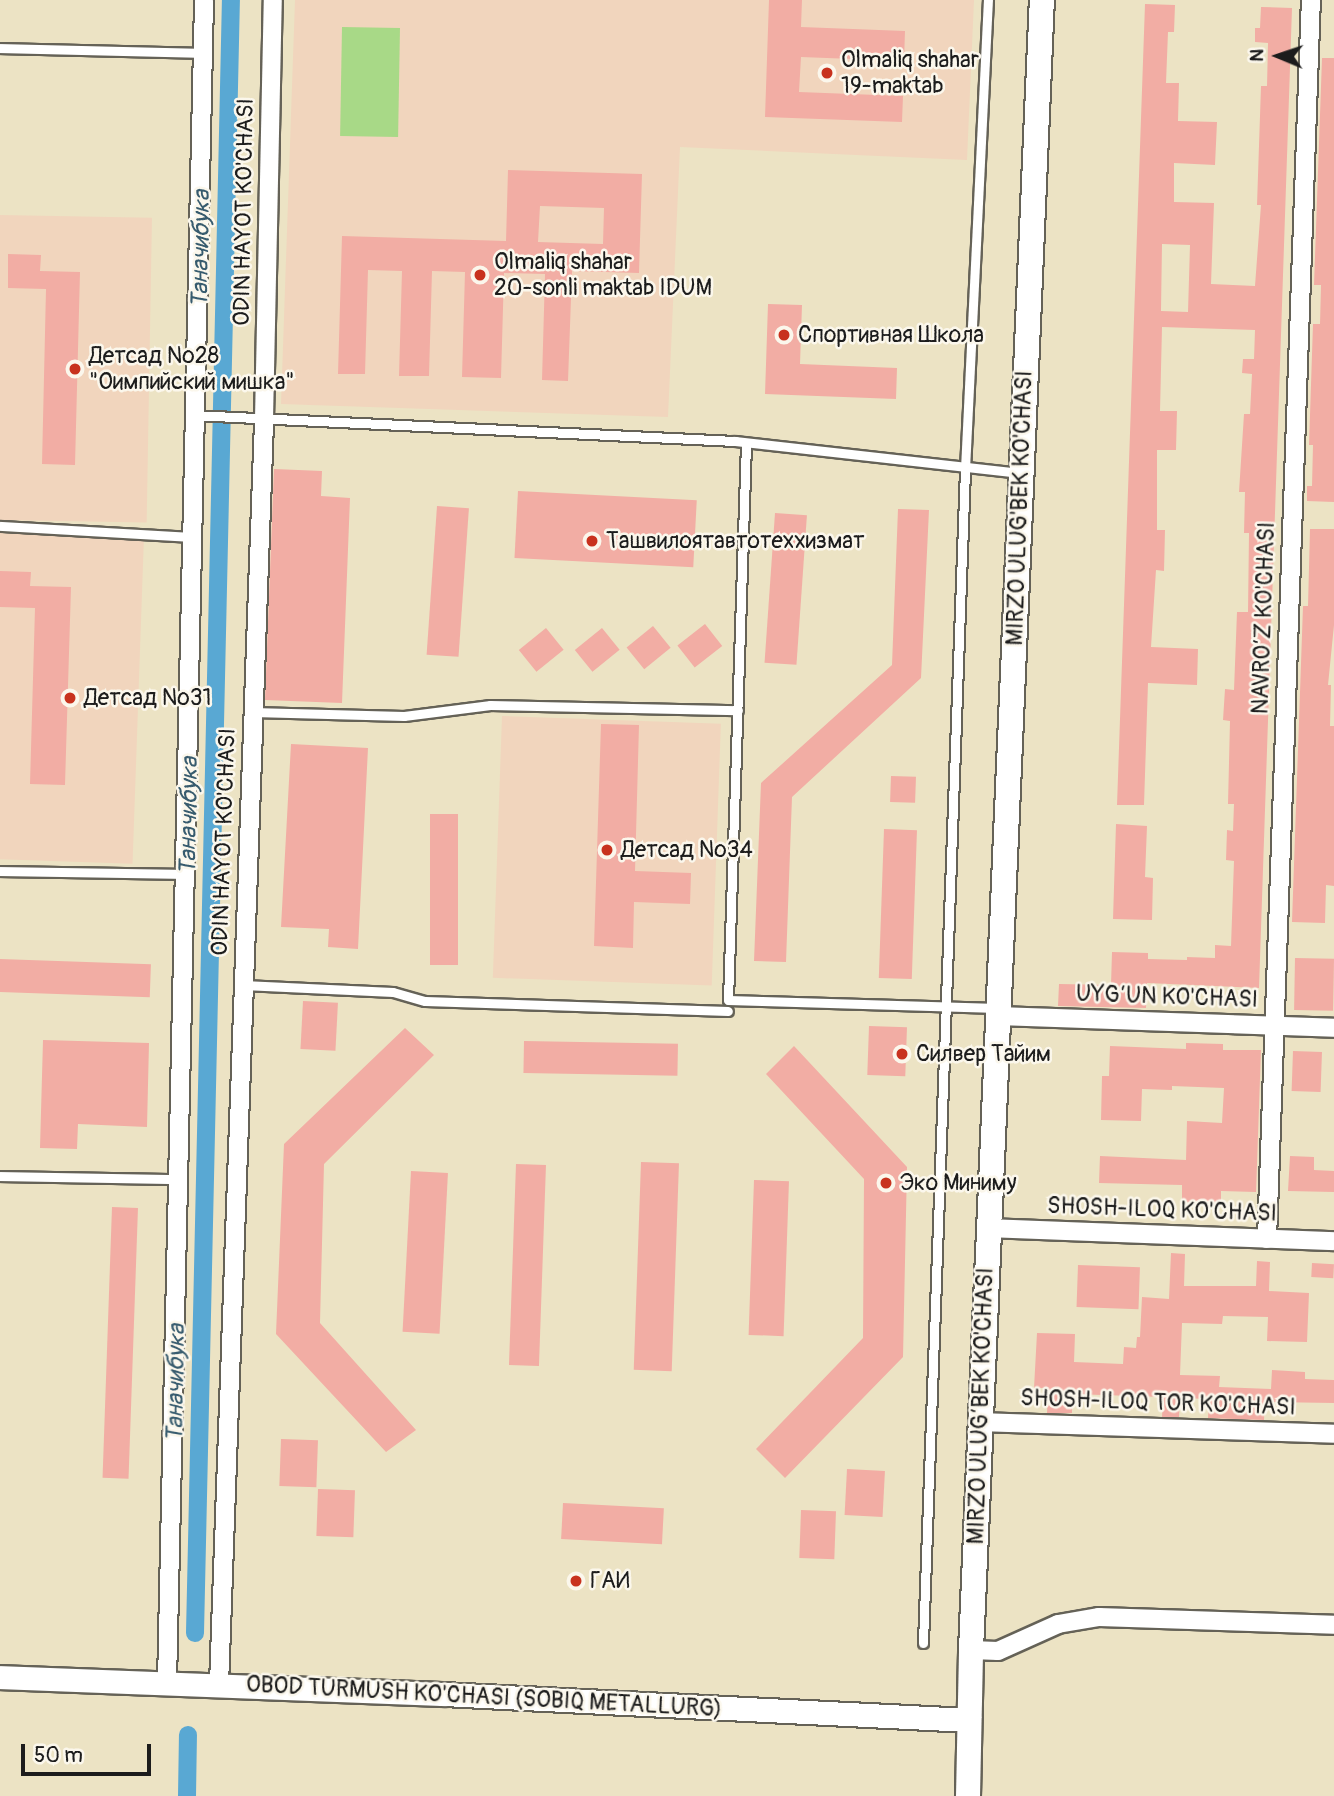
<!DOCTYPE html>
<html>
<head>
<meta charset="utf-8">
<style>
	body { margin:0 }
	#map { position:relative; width:1334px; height:1796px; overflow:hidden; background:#ece3c4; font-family:Pangolin,sans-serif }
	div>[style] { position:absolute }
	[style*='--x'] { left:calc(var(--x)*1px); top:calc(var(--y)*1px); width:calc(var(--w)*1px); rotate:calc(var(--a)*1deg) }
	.built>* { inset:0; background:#f1d5bd; transform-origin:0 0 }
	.green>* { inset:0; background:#a8d987; transform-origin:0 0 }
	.canal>* { height:18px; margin:-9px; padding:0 9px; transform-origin:9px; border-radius:9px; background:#59a8d3 }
	.building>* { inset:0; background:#f2ada4; transform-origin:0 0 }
	.roads { filter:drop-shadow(2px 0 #656257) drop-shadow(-2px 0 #656257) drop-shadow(0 2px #656257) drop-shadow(0 -2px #656257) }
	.service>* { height:9px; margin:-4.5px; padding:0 4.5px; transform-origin:4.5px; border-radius:4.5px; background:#fff }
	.minor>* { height:18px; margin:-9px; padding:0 9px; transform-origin:9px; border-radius:9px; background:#fff }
	.tertiary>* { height:23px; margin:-11.5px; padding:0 11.5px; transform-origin:11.5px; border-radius:11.5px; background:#fff }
	.secondary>* { height:24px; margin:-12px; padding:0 12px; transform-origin:12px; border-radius:12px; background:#fff }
	.dots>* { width:19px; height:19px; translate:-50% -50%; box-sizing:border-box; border:4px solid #fbf7ec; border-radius:50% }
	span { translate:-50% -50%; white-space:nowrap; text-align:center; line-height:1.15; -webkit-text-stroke:5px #fbf7ec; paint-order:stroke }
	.poi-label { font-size:23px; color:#1c1c1c }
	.left { translate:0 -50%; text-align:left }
	.street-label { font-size:23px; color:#1c1c1c }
	.water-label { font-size:24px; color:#375b6e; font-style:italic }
	.north { position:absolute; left:1243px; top:21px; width:70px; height:70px; -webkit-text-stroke:5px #fbf7ec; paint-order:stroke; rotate:272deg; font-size:19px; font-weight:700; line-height:28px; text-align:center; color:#1c1c1c }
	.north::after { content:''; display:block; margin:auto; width:24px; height:32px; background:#1c1c1c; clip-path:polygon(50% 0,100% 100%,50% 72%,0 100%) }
	.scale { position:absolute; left:21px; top:1744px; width:130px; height:32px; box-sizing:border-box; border:4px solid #1c1c1c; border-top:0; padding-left:9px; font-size:21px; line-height:24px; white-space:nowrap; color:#1c1c1c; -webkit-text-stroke:5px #fbf7ec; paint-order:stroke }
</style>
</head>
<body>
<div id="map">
	<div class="built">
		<div style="clip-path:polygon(295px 0,974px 0,967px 160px,680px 147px,668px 417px,281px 404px)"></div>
		<div style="left:0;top:215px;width:152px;height:305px;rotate:1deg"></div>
		<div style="left:0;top:533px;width:144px;height:326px;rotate:2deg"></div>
		<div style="left:502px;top:716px;width:219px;height:262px;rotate:2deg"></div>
	</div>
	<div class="green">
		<div style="left:342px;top:27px;width:58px;height:109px;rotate:1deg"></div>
	</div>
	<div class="canal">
		<div style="--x:195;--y:1633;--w:1633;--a:-88.74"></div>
		<div style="--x:187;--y:1796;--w:61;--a:-89.1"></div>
	</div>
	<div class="building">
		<div style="clip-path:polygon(769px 0,802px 0,801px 27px,905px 31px,904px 61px,801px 57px,799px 92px,903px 96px,902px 122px,765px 117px)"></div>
		<div style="clip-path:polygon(evenodd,1145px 4px,1175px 5px,1174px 32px,1168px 32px,1166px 83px,1179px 83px,1178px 121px,1217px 122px,1215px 165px,1174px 163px,1174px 202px,1214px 203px,1211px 284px,1255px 286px,1261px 205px,1257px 205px,1261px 86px,1267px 86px,1268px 43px,1255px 42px,1255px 28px,1260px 28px,1261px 7px,1292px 8px,1259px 988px,1147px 983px,1146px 1008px,1058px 1006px,1059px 984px,1111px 985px,1112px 952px,1148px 953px,1148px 959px,1187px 960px,1187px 957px,1215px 958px,1215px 945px,1231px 946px,1234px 861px,1226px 860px,1227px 830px,1233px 831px,1234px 804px,1228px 804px,1230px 721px,1223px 720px,1225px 689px,1234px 690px,1237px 612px,1248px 612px,1249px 533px,1244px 533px,1245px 492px,1239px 492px,1244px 414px,1250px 414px,1252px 374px,1242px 373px,1243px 359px,1254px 359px,1255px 330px,1162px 327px,1160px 411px,1177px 411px,1176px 450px,1157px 450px,1157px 530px,1165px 530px,1164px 571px,1156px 570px,1151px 647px,1198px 649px,1197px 685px,1148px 683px,1144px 805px,1117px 805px,1145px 4px,1162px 244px,1190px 245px,1188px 312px,1161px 311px,1162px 244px)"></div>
		<div style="clip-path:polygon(1322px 58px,1334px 58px,1334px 502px,1307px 501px,1307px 486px,1312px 486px,1313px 445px,1309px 445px,1313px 324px,1320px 324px,1321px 285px,1314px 285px)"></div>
		<div style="clip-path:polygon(evenodd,508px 170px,642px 174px,639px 273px,572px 271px,568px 381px,542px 380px,545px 274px,504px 273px,501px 378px,462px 377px,465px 272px,432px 271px,429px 376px,399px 376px,402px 271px,368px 270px,365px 374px,338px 374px,342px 236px,506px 241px,508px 170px,540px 206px,604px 208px,603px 244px,538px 242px,540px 206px)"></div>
		<div style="clip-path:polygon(8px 254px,41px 255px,40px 271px,80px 272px,75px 465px,42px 464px,46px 289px,8px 288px)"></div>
		<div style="clip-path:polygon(768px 304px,802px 305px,800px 364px,897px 368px,896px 399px,765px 394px)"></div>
		<div style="clip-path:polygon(274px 469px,322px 471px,321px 496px,350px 498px,342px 703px,265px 700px)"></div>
		<div style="left:518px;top:491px;width:179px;height:67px;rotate:3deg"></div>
		<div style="left:437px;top:506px;width:32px;height:149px;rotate:4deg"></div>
		<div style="clip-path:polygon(898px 509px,929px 510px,921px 678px,792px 797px,786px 962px,754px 961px,761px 783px,892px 665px)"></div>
		<div style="left:775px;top:513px;width:32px;height:150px;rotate:4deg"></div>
		<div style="clip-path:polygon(1310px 529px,1334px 529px,1334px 625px,1328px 685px,1331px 685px,1330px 726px,1334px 726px,1334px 886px,1326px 885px,1325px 923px,1292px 922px,1303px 606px,1308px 606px)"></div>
		<div style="clip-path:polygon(0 571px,31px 572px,30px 586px,71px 587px,65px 785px,30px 784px,35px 608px,0 607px)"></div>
		<div style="left:705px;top:624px;width:28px;height:35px;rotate:52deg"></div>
		<div style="left:653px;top:626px;width:28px;height:34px;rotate:51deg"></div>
		<div style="left:546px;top:628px;width:28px;height:35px;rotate:51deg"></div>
		<div style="left:602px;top:628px;width:28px;height:35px;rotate:51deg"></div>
		<div style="clip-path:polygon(601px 724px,639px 725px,635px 871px,691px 873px,690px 904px,634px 902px,633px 948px,594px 946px)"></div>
		<div style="clip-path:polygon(291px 744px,368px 748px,358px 949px,328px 947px,329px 929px,281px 927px)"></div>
		<div style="left:891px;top:776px;width:25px;height:26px;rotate:2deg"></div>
		<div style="left:430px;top:814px;width:28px;height:151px"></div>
		<div style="clip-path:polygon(1116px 824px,1147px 826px,1145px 877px,1153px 878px,1152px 920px,1113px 919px)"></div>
		<div style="left:884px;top:829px;width:33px;height:149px;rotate:2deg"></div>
		<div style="left:1295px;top:958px;width:39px;height:52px;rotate:1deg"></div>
		<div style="left:0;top:959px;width:151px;height:33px;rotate:2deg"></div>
		<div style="left:303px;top:1001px;width:35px;height:48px;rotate:3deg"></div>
		<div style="left:869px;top:1026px;width:38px;height:49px;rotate:2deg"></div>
		<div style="clip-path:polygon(405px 1028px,434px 1055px,324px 1164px,320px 1323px,416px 1430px,386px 1452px,276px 1334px,284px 1144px)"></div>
		<div style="clip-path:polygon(43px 1040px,149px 1043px,147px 1127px,78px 1124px,77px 1149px,40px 1148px)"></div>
		<div style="left:524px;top:1041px;width:154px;height:32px;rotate:1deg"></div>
		<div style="clip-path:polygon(1186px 1043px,1223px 1044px,1223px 1050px,1261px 1050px,1256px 1192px,1221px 1191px,1221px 1204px,1182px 1202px,1182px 1185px,1099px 1183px,1100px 1156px,1186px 1160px,1187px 1121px,1222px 1123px,1224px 1088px,1172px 1086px,1172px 1090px,1142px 1089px,1141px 1121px,1101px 1120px,1102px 1076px,1109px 1076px,1110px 1046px,1186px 1049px)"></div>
		<div style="clip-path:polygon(794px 1046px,907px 1167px,903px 1357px,785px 1478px,756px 1449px,863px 1338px,864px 1179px,766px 1074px)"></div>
		<div style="left:1293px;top:1051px;width:29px;height:40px;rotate:2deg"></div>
		<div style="clip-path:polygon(1290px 1156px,1314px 1157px,1314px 1170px,1334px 1171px,1334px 1192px,1288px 1191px)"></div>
		<div style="left:641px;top:1162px;width:38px;height:208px;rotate:2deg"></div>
		<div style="left:516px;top:1164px;width:30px;height:201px;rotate:2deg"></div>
		<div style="left:411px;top:1171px;width:37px;height:161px;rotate:3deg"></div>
		<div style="left:754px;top:1180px;width:35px;height:155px;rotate:2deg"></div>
		<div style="left:112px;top:1207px;width:26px;height:271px;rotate:2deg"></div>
		<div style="clip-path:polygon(1171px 1253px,1185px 1254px,1184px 1286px,1256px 1286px,1257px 1261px,1270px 1262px,1269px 1291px,1309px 1293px,1307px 1342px,1267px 1341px,1268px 1317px,1223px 1316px,1222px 1324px,1182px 1323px,1180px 1375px,1220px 1376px,1219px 1387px,1271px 1389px,1272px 1370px,1305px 1372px,1305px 1379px,1334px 1380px,1334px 1403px,1265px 1402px,1264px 1420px,1208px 1418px,1209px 1399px,1180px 1398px,1179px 1417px,1162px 1417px,1163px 1397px,1072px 1394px,1072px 1413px,1047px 1413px,1048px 1388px,1034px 1388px,1037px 1333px,1075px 1334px,1074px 1362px,1123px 1364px,1124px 1347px,1136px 1348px,1137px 1337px,1140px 1337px,1142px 1297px,1169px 1299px)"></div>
		<div style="left:1312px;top:1263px;width:22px;height:14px;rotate:3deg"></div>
		<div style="left:1078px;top:1265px;width:62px;height:42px;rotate:2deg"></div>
		<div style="left:281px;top:1439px;width:37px;height:47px;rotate:2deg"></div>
		<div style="left:847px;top:1469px;width:38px;height:46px;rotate:3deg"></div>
		<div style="left:318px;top:1489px;width:37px;height:47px;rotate:2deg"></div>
		<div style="left:563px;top:1503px;width:101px;height:36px;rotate:3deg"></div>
		<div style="left:801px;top:1510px;width:35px;height:48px;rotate:2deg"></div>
	</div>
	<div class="roads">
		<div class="service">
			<div style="--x:0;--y:48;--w:202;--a:1.4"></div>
			<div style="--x:193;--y:415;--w:543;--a:2.75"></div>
			<div style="--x:735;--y:441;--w:287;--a:6.4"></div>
			<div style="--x:746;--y:443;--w:557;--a:91.85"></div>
			<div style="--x:728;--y:1000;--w:270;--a:1.7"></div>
			<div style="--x:0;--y:526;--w:192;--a:3.3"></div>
			<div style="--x:252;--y:712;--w:152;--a:1.5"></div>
			<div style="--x:404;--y:716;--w:87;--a:-7.3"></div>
			<div style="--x:490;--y:705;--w:248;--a:1.2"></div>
			<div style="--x:0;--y:871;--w:184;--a:0.9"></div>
			<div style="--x:243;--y:985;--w:150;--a:2.7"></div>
			<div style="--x:393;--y:992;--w:33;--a:16"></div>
			<div style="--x:425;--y:1001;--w:303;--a:1.9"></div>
			<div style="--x:0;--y:1176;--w:178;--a:1"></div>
			<div style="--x:923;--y:1643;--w:1175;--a:-87.95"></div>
			<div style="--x:965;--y:469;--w:470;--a:-87.2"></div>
		</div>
		<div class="minor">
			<div style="--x:998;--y:1016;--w:336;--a:2"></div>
			<div style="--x:989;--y:1228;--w:345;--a:2.2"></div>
			<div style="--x:1267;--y:1239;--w:1240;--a:-87.97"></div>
			<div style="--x:980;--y:1422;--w:354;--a:1.9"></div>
			<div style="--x:971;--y:1650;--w:27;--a:2"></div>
			<div style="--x:998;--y:1651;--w:66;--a:-24.2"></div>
			<div style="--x:1058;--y:1624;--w:42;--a:-9.7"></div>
			<div style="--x:1099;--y:1617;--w:235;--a:1.9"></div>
			<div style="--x:167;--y:1683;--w:1683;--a:-88.74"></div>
			<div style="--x:219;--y:1685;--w:1267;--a:-87.96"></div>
			<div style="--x:264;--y:419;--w:419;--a:-88.8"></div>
		</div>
		<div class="tertiary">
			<div style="--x:0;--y:1677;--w:443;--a:2.2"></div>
			<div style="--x:443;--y:1694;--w:527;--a:2.83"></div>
		</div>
		<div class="secondary">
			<div style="--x:968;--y:1796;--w:146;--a:-88.8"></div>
			<div style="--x:971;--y:1650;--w:1652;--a:-87.54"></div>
		</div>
	</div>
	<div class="dots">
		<div style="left:827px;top:73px;background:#c8321e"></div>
		<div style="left:480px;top:275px;background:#c8321e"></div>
		<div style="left:784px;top:335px;background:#c8321e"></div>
		<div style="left:75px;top:369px;background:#c8321e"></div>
		<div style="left:592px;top:541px;background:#c8321e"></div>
		<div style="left:70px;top:698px;background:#c8321e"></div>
		<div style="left:607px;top:850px;background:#c8321e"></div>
		<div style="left:902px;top:1054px;background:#c8321e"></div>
		<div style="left:886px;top:1183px;background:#c8321e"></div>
		<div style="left:576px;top:1581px;background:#c8321e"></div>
	</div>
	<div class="poi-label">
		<span class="left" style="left:841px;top:73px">Olmaliq shahar<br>19-maktab</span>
		<span class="left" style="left:494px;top:275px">Olmaliq shahar<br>20-sonli maktab IDUM</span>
		<span class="left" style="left:798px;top:335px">Спортивная Школа</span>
		<span class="left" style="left:89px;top:369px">Детсад №28<br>"Оимпийский мишка"</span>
		<span class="left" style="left:606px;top:541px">Ташвилоятавтотеххизмат</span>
		<span class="left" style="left:84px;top:698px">Детсад №31</span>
		<span class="left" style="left:621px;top:850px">Детсад №34</span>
		<span class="left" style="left:916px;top:1054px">Силвер Тайим</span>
		<span class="left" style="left:900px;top:1183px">Эко Миниму</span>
		<span class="left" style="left:590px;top:1581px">ГАИ</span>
	</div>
	<div class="street-label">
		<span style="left:244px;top:212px;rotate:-89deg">ODIN HAYOT KO'CHASI</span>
		<span style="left:1020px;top:508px;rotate:-88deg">MIRZO ULUG'BEK KO'CHASI</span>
		<span style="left:1264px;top:618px;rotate:-88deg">NAVRO‘Z KO'CHASI</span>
		<span style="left:224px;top:842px;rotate:-88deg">ODIN HAYOT KO'CHASI</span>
		<span style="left:1167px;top:997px;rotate:2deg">UYG‘UN KO'CHASI</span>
		<span style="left:1162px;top:1210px;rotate:2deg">SHOSH-ILOQ KO'CHASI</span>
		<span style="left:1158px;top:1403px;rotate:2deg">SHOSH-ILOQ TOR KO'CHASI</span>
		<span style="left:981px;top:1406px;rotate:-88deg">MIRZO ULUG‘BEK KO'CHASI</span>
		<span style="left:484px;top:1697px;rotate:3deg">OBOD TURMUSH KO'CHASI (SOBIQ METALLURG)</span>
	</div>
	<div class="water-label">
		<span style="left:201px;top:249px;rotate:-89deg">Таначибука</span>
		<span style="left:189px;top:816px;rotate:-89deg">Таначибука</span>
		<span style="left:176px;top:1383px;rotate:-89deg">Таначибука</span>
	</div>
	<div class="north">N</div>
	<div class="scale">50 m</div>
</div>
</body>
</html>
